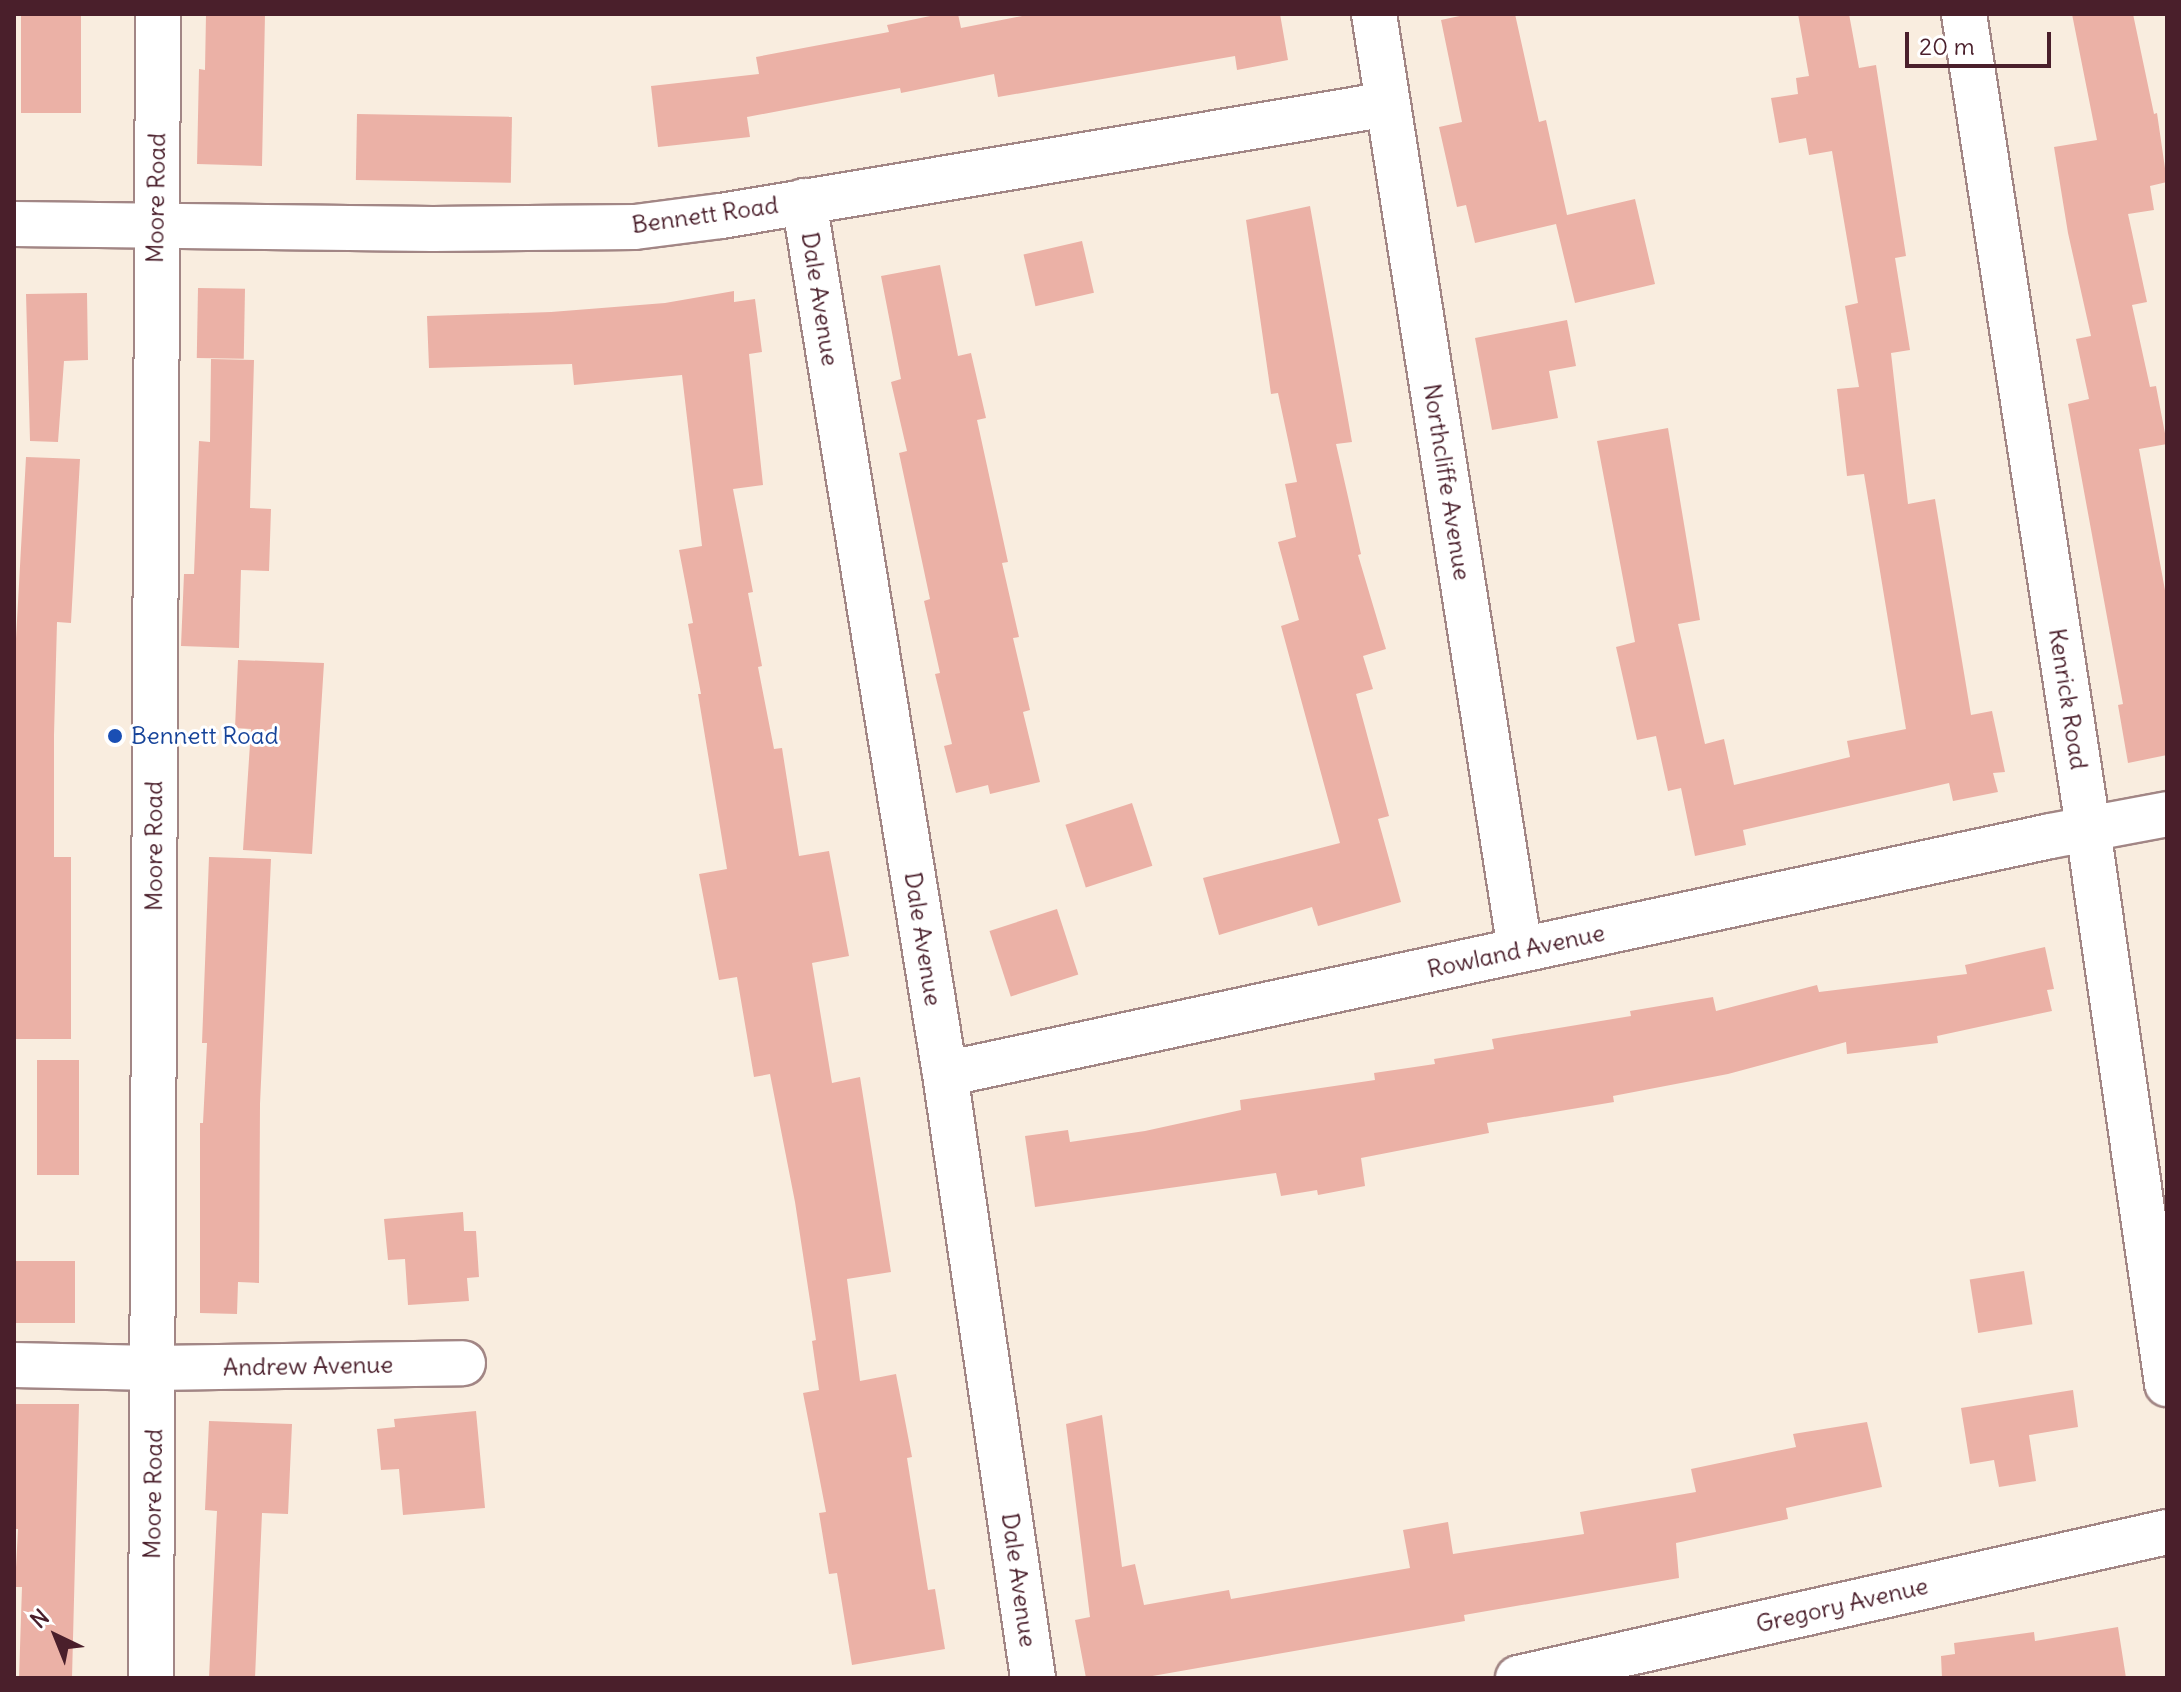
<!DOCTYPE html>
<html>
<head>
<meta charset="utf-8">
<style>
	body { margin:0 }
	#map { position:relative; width:2181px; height:1692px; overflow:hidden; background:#f9eddf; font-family:Delius,sans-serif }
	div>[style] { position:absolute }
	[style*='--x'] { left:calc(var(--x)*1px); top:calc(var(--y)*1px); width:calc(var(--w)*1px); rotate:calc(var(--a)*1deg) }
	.building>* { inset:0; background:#ebb1a6; transform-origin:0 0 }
	.roads { filter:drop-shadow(2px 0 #a28685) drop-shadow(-2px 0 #a28685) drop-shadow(0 2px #a28685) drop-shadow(0 -2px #a28685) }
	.street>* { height:44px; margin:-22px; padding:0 22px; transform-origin:22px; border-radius:22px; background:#fff }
	.dots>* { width:22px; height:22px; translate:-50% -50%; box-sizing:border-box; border:4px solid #fff; border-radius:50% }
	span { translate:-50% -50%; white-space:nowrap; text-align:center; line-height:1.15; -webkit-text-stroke:6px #fff; paint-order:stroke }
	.street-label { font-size:24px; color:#4a1f2b }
	.transit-label { font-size:24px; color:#164399 }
	.left { translate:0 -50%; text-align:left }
	.frame { position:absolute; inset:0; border:16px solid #4a1f2b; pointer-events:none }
	.north { position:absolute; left:16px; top:1596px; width:80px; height:80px; -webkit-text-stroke:6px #fff; paint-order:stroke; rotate:317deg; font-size:22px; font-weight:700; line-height:32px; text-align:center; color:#4a1f2b }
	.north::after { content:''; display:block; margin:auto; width:28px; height:36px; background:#4a1f2b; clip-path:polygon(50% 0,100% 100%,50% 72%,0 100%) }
	.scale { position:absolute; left:1905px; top:32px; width:146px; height:36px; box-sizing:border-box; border:4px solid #4a1f2b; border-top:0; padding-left:10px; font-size:24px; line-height:28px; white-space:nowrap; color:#4a1f2b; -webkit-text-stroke:6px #fff; paint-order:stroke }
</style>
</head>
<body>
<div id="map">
	<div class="building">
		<div style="left:21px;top:14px;width:60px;height:99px"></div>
		<div style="clip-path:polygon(206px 14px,265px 14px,262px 166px,197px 164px,199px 69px,205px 70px)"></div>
		<div style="clip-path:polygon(940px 14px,958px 14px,961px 28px,1032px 14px,1280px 14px,1288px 60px,1237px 70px,1235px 56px,998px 97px,994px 74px,901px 93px,900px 88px,747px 117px,750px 137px,658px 147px,651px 86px,759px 74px,756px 57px,889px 32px,887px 25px)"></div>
		<div style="clip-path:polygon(1469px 14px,1515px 14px,1539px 122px,1546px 120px,1567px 215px,1635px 199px,1655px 284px,1575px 303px,1556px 224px,1475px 243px,1466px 205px,1457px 207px,1439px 127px,1462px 122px,1441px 20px)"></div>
		<div style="clip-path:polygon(1798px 14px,1849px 14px,1859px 68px,1876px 65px,1906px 256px,1895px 258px,1910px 350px,1891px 353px,1908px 504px,1935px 499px,1971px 715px,1992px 711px,2005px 772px,1993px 773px,1998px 792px,1953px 801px,1949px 783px,1743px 830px,1746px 845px,1695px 856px,1681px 788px,1668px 791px,1656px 736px,1637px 740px,1616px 647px,1635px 642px,1597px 441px,1668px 428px,1700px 620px,1678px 624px,1705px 744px,1724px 739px,1734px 785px,1850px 757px,1847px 741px,1906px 729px,1864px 474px,1847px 476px,1837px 389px,1859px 387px,1845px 306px,1858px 303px,1832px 151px,1809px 155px,1806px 138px,1779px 143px,1771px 98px,1798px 94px,1796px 78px,1809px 76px)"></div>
		<div style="clip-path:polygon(2072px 14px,2133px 14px,2154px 114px,2157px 113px,2167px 182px,2150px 186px,2154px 210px,2128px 214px,2147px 302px,2132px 305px,2150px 387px,2156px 386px,2167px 444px,2139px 449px,2167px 601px,2167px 755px,2128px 763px,2118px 705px,2123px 704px,2068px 404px,2089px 399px,2076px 339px,2091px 336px,2068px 233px,2054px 147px,2097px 140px)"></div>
		<div style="left:357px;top:114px;width:155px;height:66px;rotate:1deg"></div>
		<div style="clip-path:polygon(1310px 206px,1352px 442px,1336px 444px,1361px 554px,1358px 555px,1386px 649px,1363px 656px,1373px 689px,1356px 694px,1389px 816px,1378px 819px,1401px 902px,1318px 926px,1312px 907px,1219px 935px,1203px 878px,1340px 843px,1281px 626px,1299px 620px,1278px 542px,1296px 537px,1285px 484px,1297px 482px,1278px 393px,1271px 394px,1246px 220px)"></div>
		<div style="left:1082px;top:241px;width:53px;height:60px;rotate:77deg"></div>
		<div style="clip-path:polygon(940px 265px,958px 356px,971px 353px,986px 418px,977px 420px,1008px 562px,1002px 563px,1019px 637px,1013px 638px,1030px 710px,1023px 712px,1040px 782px,990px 794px,988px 785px,956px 793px,944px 746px,952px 744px,935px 674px,940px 673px,924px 601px,930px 599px,899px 453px,907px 451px,891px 382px,901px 379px,881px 276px)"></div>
		<div style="left:198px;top:288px;width:47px;height:70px;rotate:1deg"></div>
		<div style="clip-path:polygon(734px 291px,734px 302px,755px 299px,762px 352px,749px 354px,763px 485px,733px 489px,753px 592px,748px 593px,762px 666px,758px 667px,774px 749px,782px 748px,799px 856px,829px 851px,849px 956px,812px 963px,832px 1083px,860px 1077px,891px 1272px,847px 1279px,860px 1381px,896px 1374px,912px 1457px,907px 1458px,928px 1590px,935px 1589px,945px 1649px,852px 1665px,837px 1573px,829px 1574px,819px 1513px,826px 1512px,803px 1393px,819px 1390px,812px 1341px,816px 1340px,795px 1202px,770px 1074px,754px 1077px,737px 977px,719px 980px,699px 874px,727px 869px,698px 694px,701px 694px,688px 624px,693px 623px,679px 550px,702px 546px,682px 375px,574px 385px,572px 364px,429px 368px,427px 316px,551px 312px,665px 303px)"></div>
		<div style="clip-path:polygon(87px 293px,88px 360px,64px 361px,58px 442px,30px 441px,26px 294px)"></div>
		<div style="clip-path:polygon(1567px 320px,1576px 366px,1549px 371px,1558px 418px,1492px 430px,1475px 338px)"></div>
		<div style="clip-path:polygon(211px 359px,254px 360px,250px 508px,271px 509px,269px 571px,241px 570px,239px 648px,181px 646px,184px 574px,194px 574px,199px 441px,210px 442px)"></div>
		<div style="clip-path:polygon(26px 457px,80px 459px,71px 623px,57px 622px,54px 735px,54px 857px,71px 857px,71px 1039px,14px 1039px,14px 675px)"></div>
		<div style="clip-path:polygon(238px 660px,324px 663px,312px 854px,243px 850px,251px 729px,235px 728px)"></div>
		<div style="left:1132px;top:803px;width:66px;height:70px;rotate:72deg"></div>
		<div style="clip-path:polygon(209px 857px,271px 859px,260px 1104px,259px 1283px,238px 1282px,237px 1314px,200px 1313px,200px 1123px,203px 1123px,207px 1043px,202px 1043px)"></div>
		<div style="left:1057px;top:909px;width:69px;height:71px;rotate:72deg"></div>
		<div style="clip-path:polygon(2045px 947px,2054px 989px,2047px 990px,2052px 1011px,1937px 1036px,1938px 1043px,1847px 1054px,1846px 1042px,1728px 1074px,1613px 1096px,1614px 1102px,1487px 1123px,1489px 1133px,1361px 1158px,1365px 1186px,1318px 1195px,1317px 1190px,1281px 1196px,1276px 1173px,1035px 1207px,1025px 1136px,1068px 1130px,1070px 1142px,1145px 1131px,1241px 1110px,1240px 1100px,1375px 1080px,1374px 1073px,1435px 1064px,1434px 1059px,1494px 1049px,1492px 1039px,1631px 1016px,1630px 1011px,1713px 997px,1716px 1011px,1817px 985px,1819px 992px,1967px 974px,1965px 965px)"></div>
		<div style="left:37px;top:1060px;width:42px;height:115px"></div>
		<div style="clip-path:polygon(463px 1212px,464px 1231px,476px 1231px,479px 1277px,467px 1278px,469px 1301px,408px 1305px,405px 1259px,388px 1260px,384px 1219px)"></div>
		<div style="left:14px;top:1261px;width:61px;height:62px"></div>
		<div style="left:2024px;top:1271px;width:54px;height:55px;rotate:81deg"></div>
		<div style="clip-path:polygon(2073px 1390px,2078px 1427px,2029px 1435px,2036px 1481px,1999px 1487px,1994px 1460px,1970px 1464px,1961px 1408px)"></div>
		<div style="clip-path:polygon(14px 1404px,79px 1404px,72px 1678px,19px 1678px,22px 1587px,15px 1587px,18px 1529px,14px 1529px)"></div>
		<div style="clip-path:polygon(476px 1411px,485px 1508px,403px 1515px,399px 1469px,381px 1470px,377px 1429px,395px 1427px,394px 1419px)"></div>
		<div style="clip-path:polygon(1102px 1415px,1122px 1567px,1135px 1564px,1144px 1605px,1229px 1590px,1231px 1599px,1410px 1568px,1403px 1530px,1448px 1522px,1453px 1554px,1584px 1534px,1580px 1512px,1696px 1492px,1691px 1469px,1796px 1447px,1793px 1434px,1867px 1422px,1882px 1487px,1786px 1508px,1788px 1519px,1676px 1543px,1679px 1578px,1464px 1615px,1465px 1621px,1141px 1678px,1086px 1678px,1075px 1620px,1090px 1617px,1066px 1424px)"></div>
		<div style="clip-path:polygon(209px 1421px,292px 1424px,288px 1514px,262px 1513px,255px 1678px,209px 1678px,217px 1511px,205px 1510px)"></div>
		<div style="clip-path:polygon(2118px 1627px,2126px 1678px,1942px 1678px,1941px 1656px,1955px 1654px,1954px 1643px,2034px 1632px,2035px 1641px)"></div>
	</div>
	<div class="roads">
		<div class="street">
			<div style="--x:1374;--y:14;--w:947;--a:81.13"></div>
			<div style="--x:1964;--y:14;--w:796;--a:81.33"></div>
			<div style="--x:2084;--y:801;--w:589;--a:81.9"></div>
			<div style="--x:804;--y:201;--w:884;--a:80.83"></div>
			<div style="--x:945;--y:1074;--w:610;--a:81.71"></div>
			<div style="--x:14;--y:224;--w:419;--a:0.7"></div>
			<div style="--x:433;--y:229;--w:202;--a:-0.6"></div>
			<div style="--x:635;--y:227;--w:87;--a:-7.3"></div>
			<div style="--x:721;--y:216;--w:676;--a:-9.53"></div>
			<div style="--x:945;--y:1074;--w:1130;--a:-12.15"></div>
			<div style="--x:2050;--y:836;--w:119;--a:-10.6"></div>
			<div style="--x:14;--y:1365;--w:140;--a:1.2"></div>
			<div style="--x:154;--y:1368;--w:309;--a:-0.9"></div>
			<div style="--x:151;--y:1678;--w:1664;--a:-89.76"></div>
			<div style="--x:1518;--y:1678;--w:665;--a:-12.68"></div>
		</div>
	</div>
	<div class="dots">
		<div style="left:115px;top:736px;background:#1a4fb4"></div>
	</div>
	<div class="street-label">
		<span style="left:156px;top:198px;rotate:-89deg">Moore Road</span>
		<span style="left:705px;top:215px;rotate:-8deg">Bennett Road</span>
		<span style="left:820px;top:299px;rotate:81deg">Dale Avenue</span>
		<span style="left:1447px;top:482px;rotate:81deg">Northcliffe Avenue</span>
		<span style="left:2068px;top:699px;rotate:81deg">Kenrick Road</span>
		<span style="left:154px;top:846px;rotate:-90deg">Moore Road</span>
		<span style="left:923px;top:939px;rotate:81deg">Dale Avenue</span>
		<span style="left:1516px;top:951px;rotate:-12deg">Rowland Avenue</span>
		<span style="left:308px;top:1366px;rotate:-1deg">Andrew Avenue</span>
		<span style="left:153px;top:1494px;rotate:-89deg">Moore Road</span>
		<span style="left:1019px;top:1580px;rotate:82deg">Dale Avenue</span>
		<span style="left:1842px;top:1605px;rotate:-13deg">Gregory Avenue</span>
	</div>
	<div class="transit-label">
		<span class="left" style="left:131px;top:736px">Bennett Road</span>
	</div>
	<div class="frame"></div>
	<div class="north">N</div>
	<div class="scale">20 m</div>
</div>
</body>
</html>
